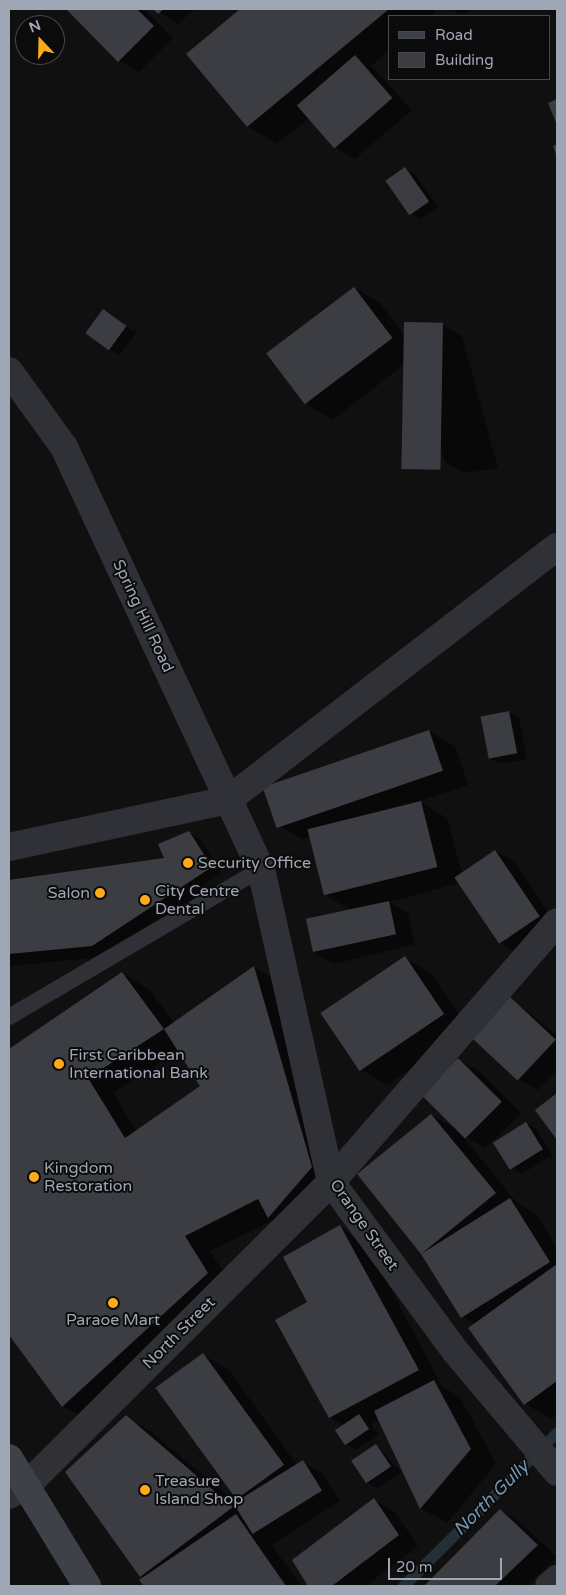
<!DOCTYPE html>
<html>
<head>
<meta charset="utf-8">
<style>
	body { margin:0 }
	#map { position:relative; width:566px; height:1595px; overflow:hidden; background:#101011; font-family:"Varela Round",sans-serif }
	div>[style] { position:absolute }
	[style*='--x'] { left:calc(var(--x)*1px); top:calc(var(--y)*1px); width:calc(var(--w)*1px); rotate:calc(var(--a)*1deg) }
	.shadow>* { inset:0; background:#0007 }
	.stream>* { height:11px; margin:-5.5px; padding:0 5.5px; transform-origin:5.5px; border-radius:5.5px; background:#252f36 }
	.building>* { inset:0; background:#3b3d42; transform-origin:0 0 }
	.service>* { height:16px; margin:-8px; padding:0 8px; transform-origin:8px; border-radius:8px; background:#303137 }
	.minor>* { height:28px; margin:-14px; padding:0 14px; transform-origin:14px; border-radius:14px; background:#303137 }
	.tertiary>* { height:28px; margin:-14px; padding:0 14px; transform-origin:14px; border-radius:14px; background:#303137 }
	.secondary>* { height:28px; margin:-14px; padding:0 14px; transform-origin:14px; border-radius:14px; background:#3e4147 }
	.dots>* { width:14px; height:14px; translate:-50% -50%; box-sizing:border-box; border:2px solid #0b0b0c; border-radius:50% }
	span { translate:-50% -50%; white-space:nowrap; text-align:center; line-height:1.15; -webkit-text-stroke:4px #0b0b0c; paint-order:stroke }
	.street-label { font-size:16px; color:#9fa6b4 }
	.poi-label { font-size:16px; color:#9fa6b4 }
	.left { translate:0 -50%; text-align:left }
	.right { translate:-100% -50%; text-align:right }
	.water-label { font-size:18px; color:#7297b3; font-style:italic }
	.frame { position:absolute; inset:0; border:10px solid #9fa6b4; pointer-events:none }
	.legend { position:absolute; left:388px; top:15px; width:162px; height:65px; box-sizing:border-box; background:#0b0b0c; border:1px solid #46494f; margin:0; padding:6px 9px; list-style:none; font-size:15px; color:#9fa6b4 }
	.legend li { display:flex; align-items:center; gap:10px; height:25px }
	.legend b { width:25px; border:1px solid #46494f }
	.north { position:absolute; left:15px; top:15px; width:50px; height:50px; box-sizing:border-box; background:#0b0b0c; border:1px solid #46494f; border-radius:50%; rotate:339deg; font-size:14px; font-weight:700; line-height:20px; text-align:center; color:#9fa6b4 }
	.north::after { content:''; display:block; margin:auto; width:18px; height:22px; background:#ffaa1a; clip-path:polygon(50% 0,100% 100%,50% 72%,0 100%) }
	.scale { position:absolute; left:388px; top:1558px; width:114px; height:22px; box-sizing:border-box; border:2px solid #9fa6b4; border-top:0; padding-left:6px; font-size:15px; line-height:18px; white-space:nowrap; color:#9fa6b4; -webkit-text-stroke:4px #0b0b0c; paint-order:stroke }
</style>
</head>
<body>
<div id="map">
	<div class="shadow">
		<div style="clip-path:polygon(67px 9px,144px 9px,173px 38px,139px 72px,119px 61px)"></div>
		<div style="clip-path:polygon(155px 9px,195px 9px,178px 24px)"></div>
		<div style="clip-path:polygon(242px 9px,433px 9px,436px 12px,431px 16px,390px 16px,390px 50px,371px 66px,412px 110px,355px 159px,336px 148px,309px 118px,277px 144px,247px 126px,188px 54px)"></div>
		<div style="clip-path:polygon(451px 9px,475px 9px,460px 14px)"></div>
		<div style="clip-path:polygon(405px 168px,415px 174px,438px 207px,420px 219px,410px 213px)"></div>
		<div style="clip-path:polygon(354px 288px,380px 303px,412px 345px,443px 325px,462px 336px,498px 468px,464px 473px,445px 462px,415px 356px,333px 420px,307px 405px)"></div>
		<div style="clip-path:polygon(103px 311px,136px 333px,120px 355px,109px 349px)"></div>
		<div style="clip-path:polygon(508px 712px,519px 718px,527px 759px,500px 764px,490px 758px)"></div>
		<div style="clip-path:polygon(429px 731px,455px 746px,468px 785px,419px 801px,447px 818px,462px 873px,496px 851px,515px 862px,557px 926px,518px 954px,499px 942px,459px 883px,389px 902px,408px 913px,415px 944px,334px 964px,314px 953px,351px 910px,327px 896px,311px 836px,302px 839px,276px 824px)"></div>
		<div style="clip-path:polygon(189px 833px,200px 839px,222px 873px,197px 889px,203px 897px,112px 956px,9px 966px,9px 882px,163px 859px)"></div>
		<div style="clip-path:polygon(405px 958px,431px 973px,469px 1030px,387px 1085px,361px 1070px)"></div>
		<div style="clip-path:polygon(evenodd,254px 967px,273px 978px,338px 1182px,294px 1232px,273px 1220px,210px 1251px,234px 1288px,89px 1421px,63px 1406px,9px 1333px,9px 1051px,123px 974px,149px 989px,174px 1023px,254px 967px,179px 1050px,202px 1086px,136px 1131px,113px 1093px,179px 1050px)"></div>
		<div style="clip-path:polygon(509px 998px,557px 1035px,557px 1070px,538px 1090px,518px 1079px)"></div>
		<div style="clip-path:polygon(458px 1059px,478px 1070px,521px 1113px,485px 1148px,460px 1133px,517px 1203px,536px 1214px,557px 1248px,557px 1415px,551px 1419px,525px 1404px,475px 1324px,462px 1317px,422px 1253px,431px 1115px,460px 1131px)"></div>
		<div style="clip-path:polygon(526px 1123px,536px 1129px,552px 1155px,522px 1174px,511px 1168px)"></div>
		<div style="clip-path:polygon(340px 1227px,366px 1242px,442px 1386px,460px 1397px,496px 1464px,447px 1523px,421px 1508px,380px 1420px,371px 1424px,379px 1435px,356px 1450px,346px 1444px,343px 1425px,330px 1418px,277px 1320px,309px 1303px)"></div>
		<div style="clip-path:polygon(203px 1355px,229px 1370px,297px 1465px,303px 1462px,322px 1473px,340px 1501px,272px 1545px,301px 1586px,145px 1586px,144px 1578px,67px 1472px,126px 1417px,152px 1432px,237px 1504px,240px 1502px,235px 1499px)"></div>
		<div style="clip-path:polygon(376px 1445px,401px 1472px,377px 1488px,366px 1482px)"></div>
		<div style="clip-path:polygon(374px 1500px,394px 1511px,418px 1546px,366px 1586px,309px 1586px,294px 1560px)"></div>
		<div style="clip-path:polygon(501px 1510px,520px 1522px,557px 1557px,526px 1586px,425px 1586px)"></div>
	</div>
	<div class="stream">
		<div style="--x:403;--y:1586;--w:218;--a:-45"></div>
	</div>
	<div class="building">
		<div style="clip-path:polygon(66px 9px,137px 9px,154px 26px,118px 62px)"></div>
		<div style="clip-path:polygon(153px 9px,164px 9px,158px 14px)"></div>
		<div style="clip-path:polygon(240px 9px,389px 9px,247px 127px,186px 54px)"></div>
		<div style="left:355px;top:55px;width:57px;height:77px;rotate:49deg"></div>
		<div style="clip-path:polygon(557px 99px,557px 125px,548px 103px)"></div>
		<div style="clip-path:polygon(557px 144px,557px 157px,553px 146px)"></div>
		<div style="left:405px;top:167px;width:42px;height:24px;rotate:55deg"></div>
		<div style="left:354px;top:287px;width:64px;height:110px;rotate:53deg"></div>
		<div style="left:103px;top:309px;width:29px;height:30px;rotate:36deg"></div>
		<div style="left:404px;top:322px;width:39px;height:147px;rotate:1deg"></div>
		<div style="left:509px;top:711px;width:43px;height:29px;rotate:79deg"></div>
		<div style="left:429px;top:730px;width:43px;height:176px;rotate:71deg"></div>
		<div style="left:421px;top:801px;width:68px;height:117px;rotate:76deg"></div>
		<div style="clip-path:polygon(189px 831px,212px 867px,92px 946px,9px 954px,9px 880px,164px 858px,158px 844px)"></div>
		<div style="left:495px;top:850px;width:80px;height:49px;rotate:56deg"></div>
		<div style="left:389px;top:901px;width:34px;height:85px;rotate:78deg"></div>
		<div style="left:405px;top:956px;width:70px;height:102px;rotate:56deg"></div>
		<div style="clip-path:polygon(254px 966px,312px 1167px,268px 1218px,258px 1199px,185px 1236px,208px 1273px,62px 1407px,9px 1335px,9px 1049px,122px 972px,164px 1029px,88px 1078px,125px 1138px,200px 1086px,164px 1029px)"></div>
		<div style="left:509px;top:996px;width:64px;height:56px;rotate:43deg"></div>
		<div style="left:458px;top:1058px;width:62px;height:52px;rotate:45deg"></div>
		<div style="clip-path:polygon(557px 1093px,557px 1140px,535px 1110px)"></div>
		<div style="clip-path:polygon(431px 1114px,496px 1193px,421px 1254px,510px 1198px,550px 1262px,461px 1318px,421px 1254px,357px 1174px)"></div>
		<div style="left:526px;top:1122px;width:32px;height:39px;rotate:58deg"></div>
		<div style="clip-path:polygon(340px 1225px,419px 1370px,329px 1418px,275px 1320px,307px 1302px,283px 1257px)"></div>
		<div style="clip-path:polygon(557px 1264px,557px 1381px,524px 1405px,468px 1328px)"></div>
		<div style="left:203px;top:1353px;width:138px;height:59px;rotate:54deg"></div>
		<div style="clip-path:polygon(434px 1380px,471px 1449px,420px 1509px,374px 1411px)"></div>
		<div style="left:359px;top:1414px;width:18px;height:29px;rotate:56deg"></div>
		<div style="clip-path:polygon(126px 1415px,233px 1507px,140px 1577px,65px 1472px)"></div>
		<div style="left:376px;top:1444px;width:27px;height:30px;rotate:56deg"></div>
		<div style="left:303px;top:1460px;width:36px;height:82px;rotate:58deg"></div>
		<div style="clip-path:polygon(374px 1498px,399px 1535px,332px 1586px,308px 1586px,292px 1560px)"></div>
		<div style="clip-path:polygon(500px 1509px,538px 1545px,495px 1586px,424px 1586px)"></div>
		<div style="clip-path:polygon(236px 1514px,286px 1586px,144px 1586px,139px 1580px)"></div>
	</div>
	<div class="service">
		<div style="--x:9;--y:1017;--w:292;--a:-30.4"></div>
	</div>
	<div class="minor">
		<div style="--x:9;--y:847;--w:224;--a:-12.1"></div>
		<div style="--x:228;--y:800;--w:415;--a:-37.6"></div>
		<div style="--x:331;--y:1182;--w:344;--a:-49"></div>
		<div style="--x:9;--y:1495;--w:22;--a:-30"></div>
		<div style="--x:549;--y:1586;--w:11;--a:-41"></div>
	</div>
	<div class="tertiary">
		<div style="--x:9;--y:371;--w:94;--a:54.1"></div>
		<div style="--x:64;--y:447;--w:466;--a:65"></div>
		<div style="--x:261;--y:869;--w:321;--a:77.4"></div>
		<div style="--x:331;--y:1182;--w:211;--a:53.7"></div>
		<div style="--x:456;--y:1352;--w:157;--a:49.9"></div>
		<div style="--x:28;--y:1484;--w:428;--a:-44.9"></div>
	</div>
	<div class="secondary">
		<div style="--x:9;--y:1458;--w:150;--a:58.6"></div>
	</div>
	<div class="dots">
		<div style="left:188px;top:863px;background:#ffaa1a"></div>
		<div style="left:100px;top:893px;background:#ffaa1a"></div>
		<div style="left:145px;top:900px;background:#ffaa1a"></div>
		<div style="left:59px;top:1064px;background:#ffaa1a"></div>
		<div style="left:34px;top:1177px;background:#ffaa1a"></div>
		<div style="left:113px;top:1303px;background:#ffaa1a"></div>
		<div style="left:145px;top:1490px;background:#ffaa1a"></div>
	</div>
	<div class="street-label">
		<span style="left:143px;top:616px;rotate:65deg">Spring Hill Road</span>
		<span style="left:364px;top:1225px;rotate:55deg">Orange Street</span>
		<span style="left:179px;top:1333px;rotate:-45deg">North Street</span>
	</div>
	<div class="poi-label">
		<span class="left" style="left:198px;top:863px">Security Office</span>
		<span class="left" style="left:155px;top:900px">City Centre<br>Dental</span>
		<span class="right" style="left:90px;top:893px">Salon</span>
		<span class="left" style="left:69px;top:1064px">First Caribbean<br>International Bank</span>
		<span class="left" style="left:44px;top:1177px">Kingdom<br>Restoration</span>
		<span style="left:113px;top:1320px">Paraoe Mart</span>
		<span class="left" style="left:155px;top:1490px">Treasure<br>Island Shop</span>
	</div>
	<div class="water-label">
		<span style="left:491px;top:1498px;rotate:-45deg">North Gully</span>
	</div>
	<div class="frame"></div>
	<ul class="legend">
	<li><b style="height:6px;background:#3e4147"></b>Road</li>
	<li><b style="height:14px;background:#3b3d42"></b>Building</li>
	</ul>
	<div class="north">N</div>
	<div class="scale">20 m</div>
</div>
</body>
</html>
